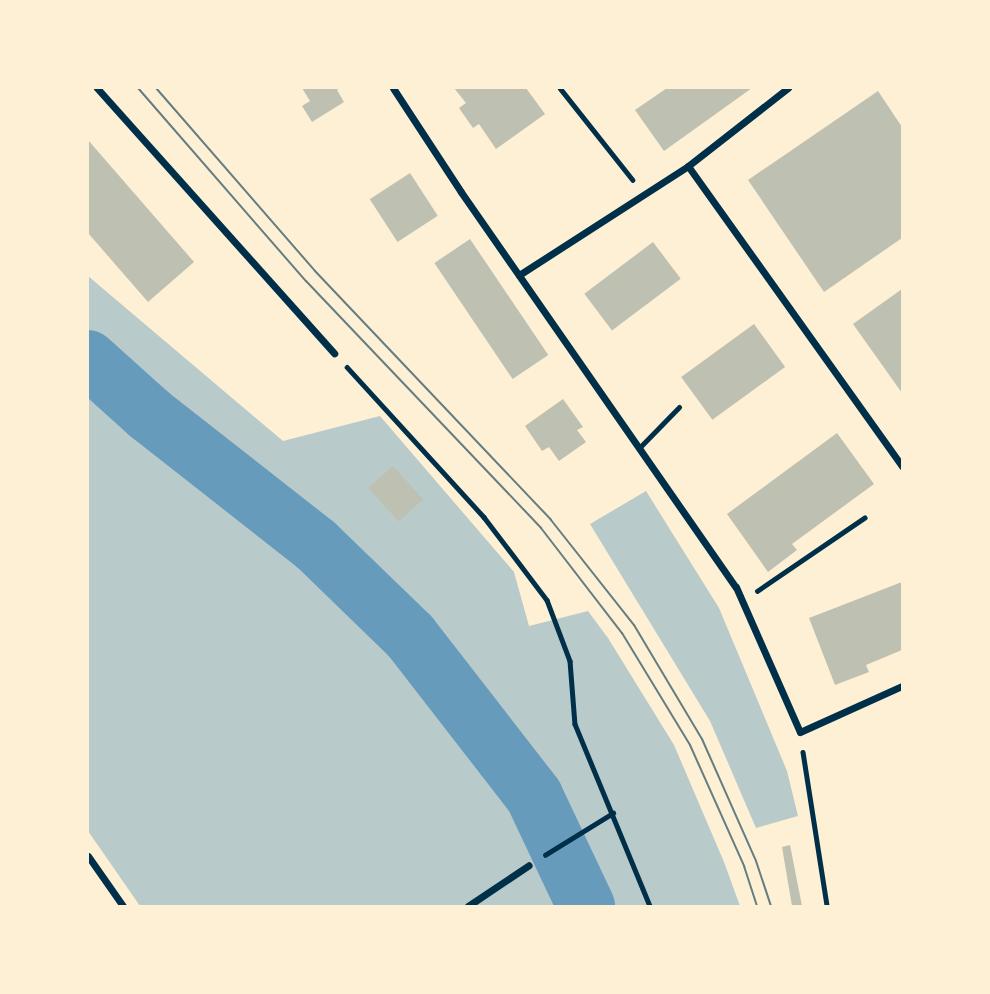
<!DOCTYPE html>
<html>
<head>
<meta charset="utf-8">
<style>
	body { margin:0 }
	#map { position:relative; width:990px; height:994px; overflow:hidden; background:#fdf0d5; font-family:Arial,sans-serif }
	div>[style] { position:absolute }
	[style*='--x'] { left:calc(var(--x)*1px); top:calc(var(--y)*1px); width:calc(var(--w)*1px); rotate:calc(var(--a)*1deg) }
	.green>* { inset:0; background:#b9caca }
	.river>* { height:58px; margin:-29px; padding:0 29px; transform-origin:29px; border-radius:29px; background:#669bbc }
	.building>* { inset:0; background:#bec0b2; transform-origin:0 0 }
	.path>* { height:4.5px; margin:-2.25px; padding:0 2.25px; transform-origin:2.25px; border-radius:2.25px; background:#003049 }
	.service>* { height:5px; margin:-2.5px; padding:0 2.5px; transform-origin:2.5px; border-radius:2.5px; background:#003049 }
	.minor>* { height:7px; margin:-3.5px; padding:0 3.5px; transform-origin:3.5px; border-radius:3.5px; background:#003049 }
	.tram>* { height:2px; margin:-1px; padding:0 1px; transform-origin:1px; border-radius:1px; background:#657d81 }
	span { translate:-50% -50%; white-space:nowrap; text-align:center; line-height:1.15; -webkit-text-stroke:7px #fdf0d5; paint-order:stroke }
	.frame { position:absolute; inset:0; border:89px solid #fdf0d5; pointer-events:none }
</style>
</head>
<body>
<div id="map">
	<div class="green">
		<div style="clip-path:polygon(88px 276px,283px 441px,380px 416px,514px 572px,529px 626px,588px 611px,608px 638px,674px 745px,724px 862px,740px 906px,140px 906px,88px 831px)"></div>
		<div style="clip-path:polygon(646px 491px,719px 608px,787px 771px,798px 816px,756px 828px,710px 721px,590px 524px)"></div>
	</div>
	<div class="river">
		<div style="--x:88;--y:359;--w:82;--a:42"></div>
		<div style="--x:149;--y:414;--w:212;--a:38.1"></div>
		<div style="--x:316;--y:545;--w:131;--a:44.1"></div>
		<div style="--x:410;--y:636;--w:202;--a:52.2"></div>
		<div style="--x:534;--y:796;--w:122;--a:64.7"></div>
	</div>
	<div class="building">
		<div style="clip-path:polygon(302px 88px,341px 88px,337px 90px,344px 102px,312px 122px,302px 106px,310px 101px)"></div>
		<div style="clip-path:polygon(454px 88px,526px 88px,545px 114px,496px 149px,479px 124px,473px 128px,459px 108px,466px 103px)"></div>
		<div style="clip-path:polygon(667px 88px,752px 88px,664px 151px,635px 110px)"></div>
		<div style="clip-path:polygon(878px 91px,902px 127px,902px 238px,824px 292px,748px 180px)"></div>
		<div style="clip-path:polygon(88px 140px,194px 262px,148px 302px,88px 233px)"></div>
		<div style="left:410px;top:173px;width:51px;height:48px;rotate:57deg"></div>
		<div style="left:470px;top:239px;width:140px;height:43px;rotate:56deg"></div>
		<div style="left:653px;top:242px;width:46px;height:86px;rotate:53deg"></div>
		<div style="clip-path:polygon(902px 289px,902px 393px,853px 324px)"></div>
		<div style="left:754px;top:324px;width:53px;height:90px;rotate:54deg"></div>
		<div style="clip-path:polygon(563px 399px,583px 427px,577px 430px,586px 442px,559px 461px,549px 447px,542px 451px,525px 426px)"></div>
		<div style="clip-path:polygon(837px 433px,874px 484px,792px 544px,797px 550px,768px 572px,727px 514px)"></div>
		<div style="left:393px;top:466px;width:45px;height:33px;rotate:48deg"></div>
		<div style="clip-path:polygon(902px 582px,902px 650px,866px 665px,869px 672px,835px 685px,809px 618px)"></div>
		<div style="clip-path:polygon(790px 845px,802px 906px,792px 906px,782px 847px)"></div>
	</div>
	<div class="path">
		<div style="--x:560;--y:88;--w:117;--a:51.6"></div>
		<div style="--x:347;--y:367;--w:203;--a:47.6"></div>
		<div style="--x:484;--y:517;--w:104;--a:52.8"></div>
		<div style="--x:547;--y:600;--w:65;--a:69.3"></div>
		<div style="--x:570;--y:661;--w:63;--a:85.5"></div>
		<div style="--x:575;--y:724;--w:197;--a:67.6"></div>
		<div style="--x:757;--y:591;--w:130;--a:-34.3"></div>
		<div style="--x:803;--y:752;--w:156;--a:81.1"></div>
		<div style="--x:545;--y:855;--w:80;--a:-31.7"></div>
	</div>
	<div class="service">
		<div style="--x:640;--y:447;--w:56;--a:-45.7"></div>
	</div>
	<div class="minor">
		<div style="--x:97;--y:88;--w:356;--a:48.2"></div>
		<div style="--x:393;--y:88;--w:124;--a:56.8"></div>
		<div style="--x:461;--y:192;--w:481;--a:55.2"></div>
		<div style="--x:736;--y:587;--w:158;--a:66.2"></div>
		<div style="--x:800;--y:732;--w:112;--a:-24.3"></div>
		<div style="--x:688;--y:166;--w:369;--a:54.5"></div>
		<div style="--x:519;--y:275;--w:201;--a:-32.8"></div>
		<div style="--x:688;--y:166;--w:127;--a:-38"></div>
		<div style="--x:88;--y:856;--w:61;--a:55"></div>
		<div style="--x:468;--y:906;--w:73;--a:-33.9"></div>
	</div>
	<div class="tram">
		<div style="--x:138;--y:88;--w:256;--a:49"></div>
		<div style="--x:306;--y:281;--w:341;--a:46.4"></div>
		<div style="--x:541;--y:528;--w:133;--a:52.4"></div>
		<div style="--x:622;--y:633;--w:131;--a:58.7"></div>
		<div style="--x:690;--y:745;--w:133;--a:65.9"></div>
		<div style="--x:744;--y:866;--w:42;--a:72"></div>
		<div style="--x:156;--y:88;--w:242;--a:49"></div>
		<div style="--x:315;--y:271;--w:343;--a:46.5"></div>
		<div style="--x:551;--y:520;--w:134;--a:51.7"></div>
		<div style="--x:634;--y:625;--w:133;--a:59.2"></div>
		<div style="--x:702;--y:739;--w:133;--a:66.1"></div>
		<div style="--x:756;--y:861;--w:47;--a:71.6"></div>
	</div>
	<div class="frame"></div>
</div>
</body>
</html>
